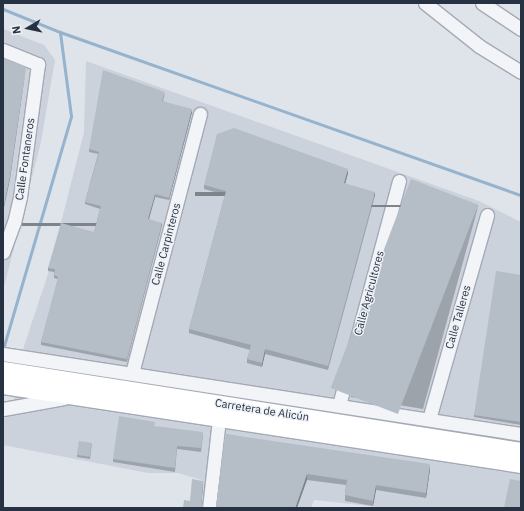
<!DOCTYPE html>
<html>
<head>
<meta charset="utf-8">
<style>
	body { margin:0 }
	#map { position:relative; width:524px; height:511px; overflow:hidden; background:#dfe3ea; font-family:"IBM Plex Sans",sans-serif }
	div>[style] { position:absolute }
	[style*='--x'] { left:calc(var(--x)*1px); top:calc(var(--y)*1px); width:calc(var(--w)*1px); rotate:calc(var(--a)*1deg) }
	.built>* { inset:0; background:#ccd2dc }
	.stream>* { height:3px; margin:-1.5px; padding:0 1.5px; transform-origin:1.5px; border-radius:1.5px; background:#96b3cd }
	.roads { filter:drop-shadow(1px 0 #a4aab4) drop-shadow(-1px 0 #a4aab4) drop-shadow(0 1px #a4aab4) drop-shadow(0 -1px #a4aab4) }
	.minor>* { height:13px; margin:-6.5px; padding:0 6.5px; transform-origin:6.5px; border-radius:6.5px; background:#f2f4f7 }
	.major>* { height:17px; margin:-8.5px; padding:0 8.5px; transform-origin:8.5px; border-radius:8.5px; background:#fff }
	.wall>* { inset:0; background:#9ca3ab }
	.shaded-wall>* { inset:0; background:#7f848b; transform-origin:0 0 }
	.building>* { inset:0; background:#b5bdc7; transform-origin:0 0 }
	span { translate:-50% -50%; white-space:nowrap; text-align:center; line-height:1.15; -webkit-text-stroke:3px #eef2f7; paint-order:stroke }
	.street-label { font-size:11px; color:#263142 }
	.frame { position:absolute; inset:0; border:4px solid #263142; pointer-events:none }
	.north { position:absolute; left:8px; top:8px; width:40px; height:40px; -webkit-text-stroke:3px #eef2f7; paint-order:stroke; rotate:261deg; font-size:11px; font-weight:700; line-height:16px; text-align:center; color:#263142 }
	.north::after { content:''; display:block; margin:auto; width:14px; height:18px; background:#263142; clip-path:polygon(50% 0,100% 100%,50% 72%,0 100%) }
</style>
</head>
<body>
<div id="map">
	<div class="built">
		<div style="clip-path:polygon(3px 29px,44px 45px,55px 60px,41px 142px,3px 291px)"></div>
		<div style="clip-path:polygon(86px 61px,479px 201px,521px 222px,521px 508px,387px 508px,314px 500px,311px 508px,200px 508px,202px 480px,178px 473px,148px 473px,3px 445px,3px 420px,12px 407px,24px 346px,48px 274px,84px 132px)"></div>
	</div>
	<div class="stream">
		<div style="--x:3;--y:9;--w:61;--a:22"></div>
		<div style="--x:60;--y:32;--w:489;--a:19.5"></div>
		<div style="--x:3;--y:349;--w:243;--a:-73.7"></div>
		<div style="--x:71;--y:116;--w:85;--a:-97.5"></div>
	</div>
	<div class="roads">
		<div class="minor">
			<div style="--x:425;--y:3;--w:69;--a:38.5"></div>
			<div style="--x:479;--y:46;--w:49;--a:31.8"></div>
			<div style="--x:482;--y:3;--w:47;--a:33.7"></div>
			<div style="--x:3;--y:50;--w:38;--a:22"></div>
			<div style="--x:38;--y:64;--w:134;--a:97.7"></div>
			<div style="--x:20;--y:197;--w:26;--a:103"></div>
			<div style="--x:14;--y:222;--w:32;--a:110"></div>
			<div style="--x:3;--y:354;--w:524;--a:8.78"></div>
			<div style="--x:132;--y:373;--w:268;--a:-75.3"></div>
			<div style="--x:339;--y:405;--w:232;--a:-75"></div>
			<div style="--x:3;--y:409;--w:62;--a:-10.2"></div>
			<div style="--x:429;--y:419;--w:212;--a:-74.1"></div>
			<div style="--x:209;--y:508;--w:90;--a:-83.6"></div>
		</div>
		<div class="major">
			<div style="--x:3;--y:370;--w:524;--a:8.89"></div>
			<div style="--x:3;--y:385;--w:524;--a:8.67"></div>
		</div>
	</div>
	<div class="wall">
		<div style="clip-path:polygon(165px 94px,163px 101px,192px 112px,169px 200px,155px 197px,149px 219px,162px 226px,127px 362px,41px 345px,41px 342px,58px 279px,54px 278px,54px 272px,48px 271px,48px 268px,94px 232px,100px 209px,85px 204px,85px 202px,98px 154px,89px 152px,89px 149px)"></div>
		<div style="clip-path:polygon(348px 173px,345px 184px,375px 196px,328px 370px,265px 354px,262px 367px,247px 363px,247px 359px,250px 350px,189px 333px,189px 329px,225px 195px,204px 189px,204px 185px)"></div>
		<div style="clip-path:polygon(478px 207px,423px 409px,351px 397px,351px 395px)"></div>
		<div style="clip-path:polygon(521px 275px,521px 425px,474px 417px,474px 415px)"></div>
		<div style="clip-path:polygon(225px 434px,430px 469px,426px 498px,376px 490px,373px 506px,345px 501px,345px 495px,346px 485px,307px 480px,216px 507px)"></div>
		<div style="clip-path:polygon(203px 435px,201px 452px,177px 449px,175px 472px,113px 462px,113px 459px)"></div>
		<div style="clip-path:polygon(92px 443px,90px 459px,77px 457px,77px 455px)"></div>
	</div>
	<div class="shaded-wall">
		<div style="clip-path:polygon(26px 67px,10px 179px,3px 212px,3px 210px)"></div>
		<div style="clip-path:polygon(192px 109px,192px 112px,169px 200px,169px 198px)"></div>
		<div style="clip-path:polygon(348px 169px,348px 173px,344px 188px,344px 183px)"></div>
		<div style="left:375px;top:192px;width:4px;height:180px;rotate:90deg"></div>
		<div style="clip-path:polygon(155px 194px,155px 197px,148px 222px,148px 219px)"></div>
		<div style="left:478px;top:205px;width:2px;height:209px;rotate:90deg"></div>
		<div style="left:162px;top:223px;width:3px;height:140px;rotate:90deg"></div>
		<div style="clip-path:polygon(265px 349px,265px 354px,262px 367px,262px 363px)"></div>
		<div style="clip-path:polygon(430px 464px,430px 469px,426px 498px,426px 493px)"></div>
		<div style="clip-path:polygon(307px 474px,307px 480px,297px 508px,295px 508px)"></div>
		<div style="clip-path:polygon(203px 481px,203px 486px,201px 507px,201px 502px)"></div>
		<div style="clip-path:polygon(376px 485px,376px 490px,373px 506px,373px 501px)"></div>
	</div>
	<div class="building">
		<div style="clip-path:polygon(3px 58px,26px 67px,10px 177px,3px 210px)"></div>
		<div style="clip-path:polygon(103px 70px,165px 92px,162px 101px,192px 109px,169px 198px,155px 194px,148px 219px,162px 223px,127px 359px,41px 342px,58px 277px,54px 275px,55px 269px,48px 268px,61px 223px,94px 232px,101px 206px,85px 202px,99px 152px,89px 149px)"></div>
		<div style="clip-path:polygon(234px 128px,348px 169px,344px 183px,375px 192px,328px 366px,265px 349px,262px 363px,247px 359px,251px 345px,189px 329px,226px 191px,204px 185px,217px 134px)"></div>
		<div style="left:411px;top:179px;width:72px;height:224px;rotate:21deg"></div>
		<div style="clip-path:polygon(496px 271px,521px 275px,521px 422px,474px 415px)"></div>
		<div style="clip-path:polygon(119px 416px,155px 422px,154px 426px,203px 432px,201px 448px,177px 446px,175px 468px,113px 459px)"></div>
		<div style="clip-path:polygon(225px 434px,430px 464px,426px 493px,376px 485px,373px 501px,345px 495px,347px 480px,307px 474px,295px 508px,214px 508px,216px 507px)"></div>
		<div style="left:79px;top:441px;width:13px;height:14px;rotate:9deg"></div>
		<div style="clip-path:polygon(192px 479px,203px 481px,201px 502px,204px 508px,183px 508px,184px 500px,190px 501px)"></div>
		<div style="clip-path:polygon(510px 479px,521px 481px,521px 508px,504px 508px)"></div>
	</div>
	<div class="street-label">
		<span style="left:25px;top:159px;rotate:-82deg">Calle Fontaneros</span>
		<span style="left:166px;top:244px;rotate:-75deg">Calle Carpinteros</span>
		<span style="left:369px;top:293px;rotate:-75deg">Calle Agricultores</span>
		<span style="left:458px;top:317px;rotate:-74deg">Calle Talleres</span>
		<span style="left:262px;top:410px;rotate:9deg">Carretera de Alicún</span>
	</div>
	<div class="frame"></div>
	<div class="north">N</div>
</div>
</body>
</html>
